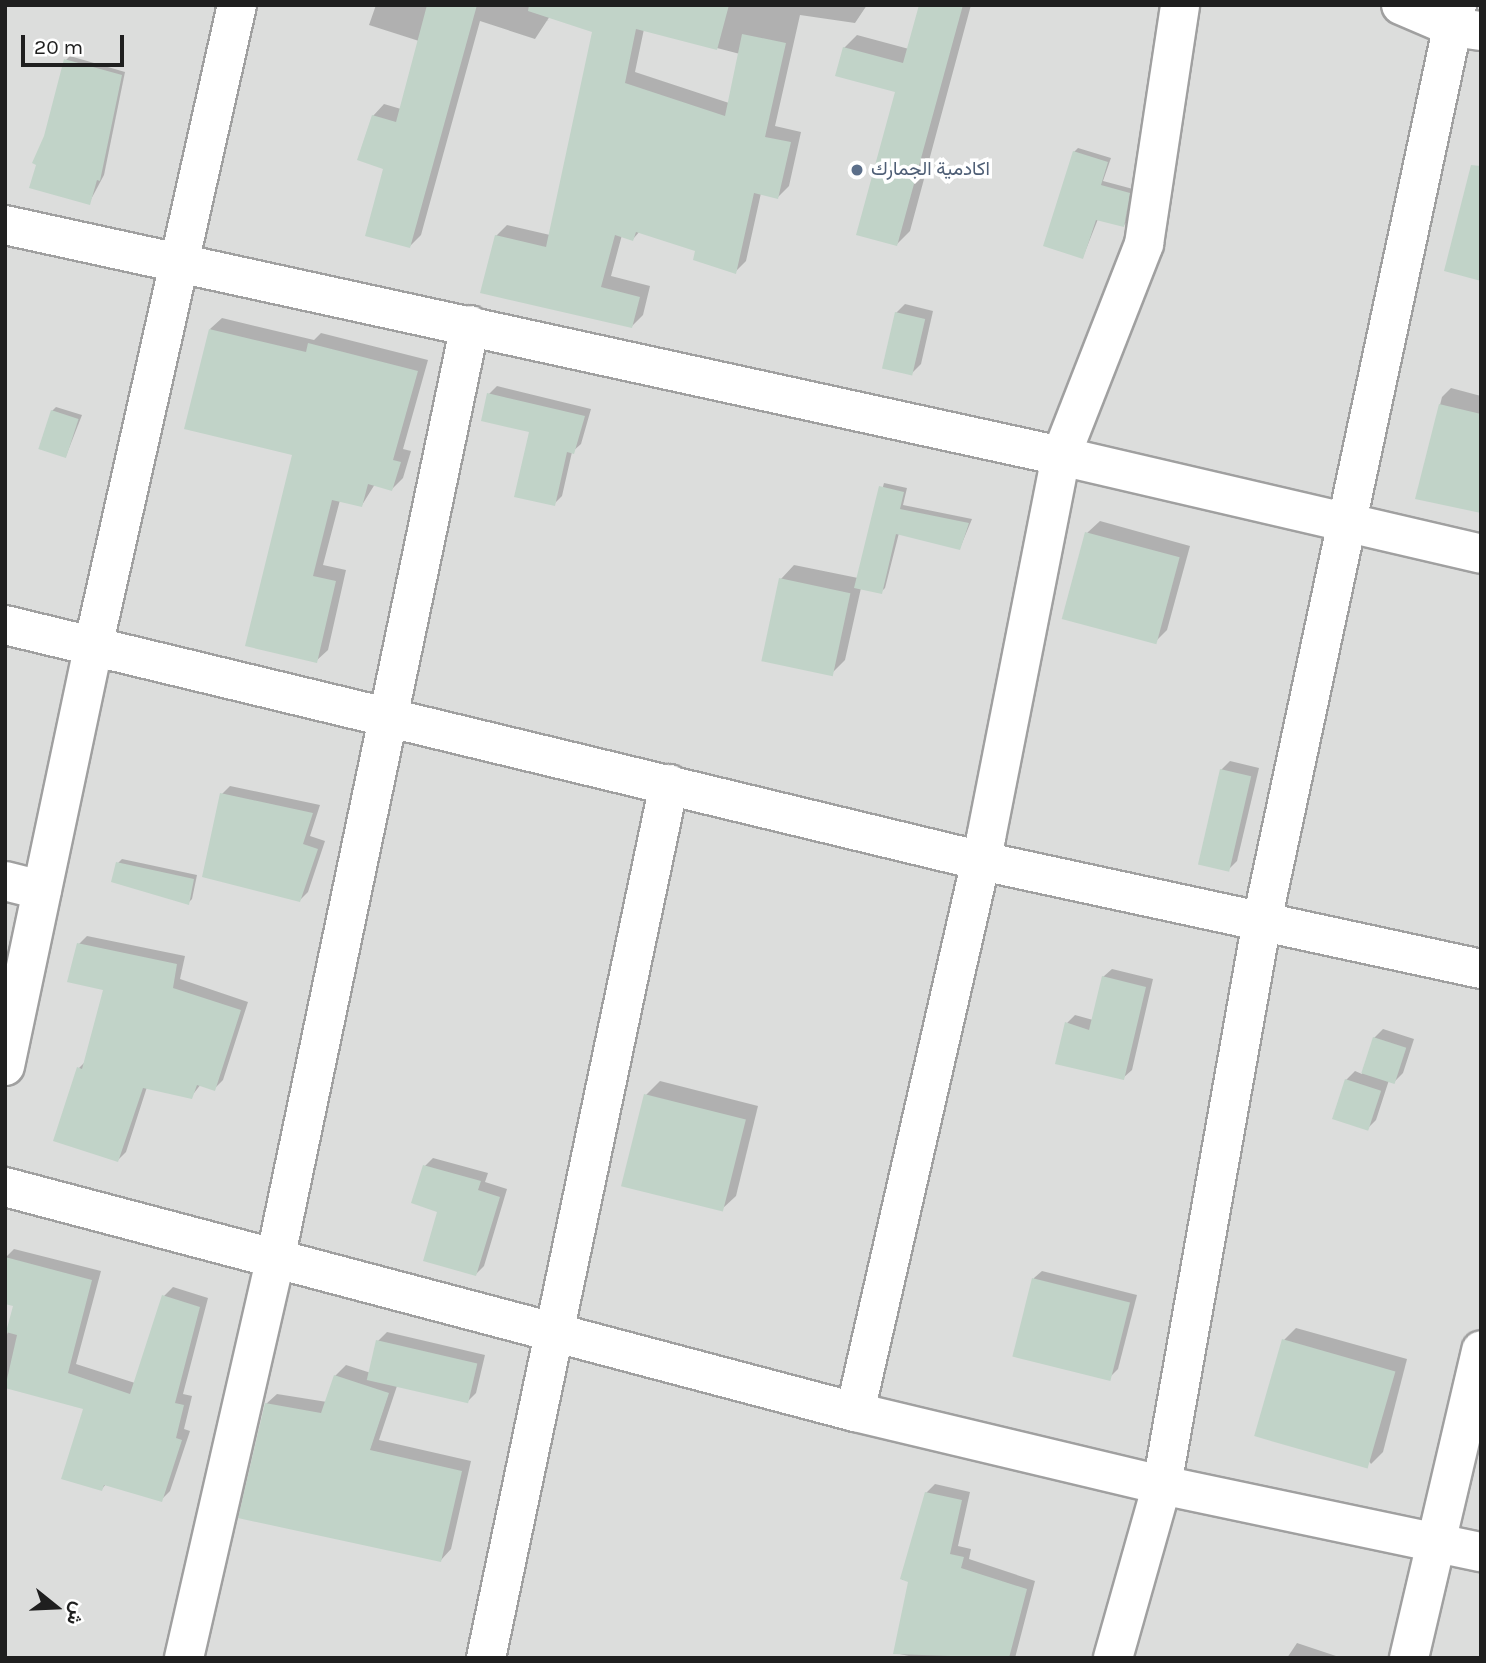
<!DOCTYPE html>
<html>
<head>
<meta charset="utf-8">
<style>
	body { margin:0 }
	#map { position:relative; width:1486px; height:1663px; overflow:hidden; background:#e4f0eb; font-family:Karla,Vazirmatn,sans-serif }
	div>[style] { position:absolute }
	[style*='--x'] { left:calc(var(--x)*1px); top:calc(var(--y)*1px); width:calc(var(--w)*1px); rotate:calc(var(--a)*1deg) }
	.residential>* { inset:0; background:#dcdddc; transform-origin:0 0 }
	.shadow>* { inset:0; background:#0003 }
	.building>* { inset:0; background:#c1d3c8; transform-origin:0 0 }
	.roads { filter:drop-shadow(2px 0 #a0a0a0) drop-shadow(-2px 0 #a0a0a0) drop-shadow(0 2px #a0a0a0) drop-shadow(0 -2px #a0a0a0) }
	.minor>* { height:38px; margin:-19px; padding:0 19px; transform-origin:19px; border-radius:19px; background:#fff }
	.dots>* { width:19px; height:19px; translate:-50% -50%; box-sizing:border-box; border:4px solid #fff; border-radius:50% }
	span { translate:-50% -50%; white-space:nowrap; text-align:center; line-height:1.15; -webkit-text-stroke:7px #fff; paint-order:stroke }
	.service-label { font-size:19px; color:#4e5e75 }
	.left { translate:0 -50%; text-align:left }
	.frame { position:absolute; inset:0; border:7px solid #1f1f1f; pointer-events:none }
	.north { position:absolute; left:21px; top:1572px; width:70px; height:70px; -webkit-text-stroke:5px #fff; paint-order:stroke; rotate:108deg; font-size:19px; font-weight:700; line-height:28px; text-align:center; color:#1f1f1f }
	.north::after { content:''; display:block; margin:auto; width:24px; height:32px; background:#1f1f1f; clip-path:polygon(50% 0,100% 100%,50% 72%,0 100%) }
	.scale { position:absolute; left:21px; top:35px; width:103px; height:32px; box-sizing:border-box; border:4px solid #1f1f1f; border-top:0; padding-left:9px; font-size:21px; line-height:24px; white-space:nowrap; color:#1f1f1f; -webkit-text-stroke:5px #fff; paint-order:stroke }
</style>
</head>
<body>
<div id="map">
	<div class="residential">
		<div style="left:5px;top:5px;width:1476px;height:1653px"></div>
	</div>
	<div class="shadow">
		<div style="clip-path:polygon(evenodd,376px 5px,867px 5px,855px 23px,800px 15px,775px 126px,801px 132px,789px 186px,778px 197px,761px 193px,746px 261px,735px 272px,697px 250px,640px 231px,633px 239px,622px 235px,611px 276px,650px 286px,643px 315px,632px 326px,496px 236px,507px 225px,550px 235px,594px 31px,550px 16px,535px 39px,480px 21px,421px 235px,410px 246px,373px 116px,384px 104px,401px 109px,419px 41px,369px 25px,376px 5px,644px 29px,740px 54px,729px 103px,635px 72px,644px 29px)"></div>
		<div style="clip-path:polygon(921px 5px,971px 5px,910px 231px,897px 244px,897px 91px,844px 48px,857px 35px,909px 49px)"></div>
		<div style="clip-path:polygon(70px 56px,125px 72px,104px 175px,89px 203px,66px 60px)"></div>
		<div style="clip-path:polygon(1078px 148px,1111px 158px,1103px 181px,1133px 189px,1128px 221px,1124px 225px,1098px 219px,1083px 257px,1074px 152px)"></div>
		<div style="clip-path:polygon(905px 304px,933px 311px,921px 364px,912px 373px,896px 313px)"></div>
		<div style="clip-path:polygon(222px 318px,314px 340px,321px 333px,428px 360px,403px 449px,411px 451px,403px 478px,392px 489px,375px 484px,362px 505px,340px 500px,323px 565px,346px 570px,328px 650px,316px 661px,294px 454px,210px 329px)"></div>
		<div style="clip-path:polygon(497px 386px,591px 409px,581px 444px,572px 452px,562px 496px,554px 504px,531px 431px,489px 394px)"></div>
		<div style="clip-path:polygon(1451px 388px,1481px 396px,1481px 512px,1417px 498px,1442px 397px)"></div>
		<div style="clip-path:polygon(56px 407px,82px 415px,66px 456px,52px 411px)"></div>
		<div style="clip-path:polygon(884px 483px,907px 488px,903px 505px,972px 519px,960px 548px,899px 533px,885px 588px,881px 592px,861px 588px,845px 660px,831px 674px,781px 579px,794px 565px,858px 578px)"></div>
		<div style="clip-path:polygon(1100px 521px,1190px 546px,1167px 630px,1155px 642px,1087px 533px)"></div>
		<div style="clip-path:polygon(1230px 761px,1259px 768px,1237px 861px,1228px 870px,1221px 770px)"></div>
		<div style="clip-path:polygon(230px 786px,320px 805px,310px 836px,325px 841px,308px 892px,300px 900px,222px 794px)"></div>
		<div style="clip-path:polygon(122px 859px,197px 875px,192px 899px,188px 903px,118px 863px)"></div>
		<div style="clip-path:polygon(87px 936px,185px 956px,180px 979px,248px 1002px,223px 1080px,214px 1089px,201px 1084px,191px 1097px,147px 1087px,126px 1152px,118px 1160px,79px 1068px,87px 1060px,105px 989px,79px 944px)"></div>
		<div style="clip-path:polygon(1112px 969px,1153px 979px,1132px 1070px,1123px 1078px,1067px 1023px,1075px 1015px,1093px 1020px,1103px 977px)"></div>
		<div style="clip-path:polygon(1383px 1029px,1414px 1039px,1403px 1073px,1394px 1082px,1389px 1080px,1376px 1120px,1367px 1129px,1346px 1080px,1355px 1071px,1362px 1074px,1374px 1038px)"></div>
		<div style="clip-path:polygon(660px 1081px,758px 1106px,736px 1196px,722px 1209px,623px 1185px,646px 1095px)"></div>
		<div style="clip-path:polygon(433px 1158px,488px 1173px,485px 1182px,507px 1189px,484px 1266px,476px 1274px,439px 1211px,425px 1166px)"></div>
		<div style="clip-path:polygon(14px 1249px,101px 1271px,76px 1364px,135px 1383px,164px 1296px,173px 1287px,208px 1298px,183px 1394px,192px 1396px,184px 1429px,190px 1431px,170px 1491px,161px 1500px,106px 1484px,102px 1489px,85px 1408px,5px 1384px,5px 1342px,15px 1305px,5px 1258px)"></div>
		<div style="clip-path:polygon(1042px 1271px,1137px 1295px,1118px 1369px,1110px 1377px,1016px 1355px,1034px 1278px)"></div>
		<div style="clip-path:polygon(1296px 1328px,1407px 1359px,1383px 1452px,1371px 1464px,1284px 1340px)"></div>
		<div style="clip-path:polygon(387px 1332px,485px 1355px,476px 1393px,467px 1402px,397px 1386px,379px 1440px,471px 1461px,451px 1549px,441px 1560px,266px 1404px,277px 1394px,327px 1402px,335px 1376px,346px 1365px,371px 1373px,378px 1341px)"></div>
		<div style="clip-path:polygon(935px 1484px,970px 1492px,958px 1546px,971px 1549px,969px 1559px,1035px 1581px,1015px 1658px,918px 1658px,895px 1653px,910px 1580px,902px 1580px,926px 1493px)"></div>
		<div style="clip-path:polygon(1297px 1643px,1342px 1658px,1287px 1658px)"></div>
	</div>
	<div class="building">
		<div style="clip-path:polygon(427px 5px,477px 5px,410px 248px,365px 236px,383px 169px,357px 160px,372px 115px,396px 122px)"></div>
		<div style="clip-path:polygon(529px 5px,729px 5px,717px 50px,636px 29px,625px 83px,725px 116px,742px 34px,786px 43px,765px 137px,791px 142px,778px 199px,754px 193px,736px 274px,693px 260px,695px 251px,636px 232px,633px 241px,615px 235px,601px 287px,640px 297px,632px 328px,480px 293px,495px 235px,546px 247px,592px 32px,528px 11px)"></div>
		<div style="clip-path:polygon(919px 5px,963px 5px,897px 246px,856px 235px,895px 92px,835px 76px,843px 47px,903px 63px)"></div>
		<div style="clip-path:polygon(64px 59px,122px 75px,100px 181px,97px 180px,90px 205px,29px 188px,36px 165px,32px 163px,44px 136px)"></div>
		<div style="clip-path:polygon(1073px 151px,1108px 162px,1101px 185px,1130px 193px,1124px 227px,1096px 220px,1083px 259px,1043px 246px)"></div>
		<div style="clip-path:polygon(1471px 165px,1481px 166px,1481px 281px,1444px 271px)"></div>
		<div style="left:895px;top:312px;width:31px;height:58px;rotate:13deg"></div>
		<div style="clip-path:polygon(209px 329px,306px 352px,308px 343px,418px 371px,393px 460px,401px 462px,392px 491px,368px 484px,362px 507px,332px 500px,313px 576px,336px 581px,317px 663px,245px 646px,292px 455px,184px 429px)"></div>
		<div style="clip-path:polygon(487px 393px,585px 416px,574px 454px,567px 452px,555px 506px,514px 497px,529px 432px,481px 421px)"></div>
		<div style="clip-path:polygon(1439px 404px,1481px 414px,1481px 513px,1415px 499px)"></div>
		<div style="left:51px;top:410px;width:29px;height:41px;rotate:18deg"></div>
		<div style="clip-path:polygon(879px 486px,904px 492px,900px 509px,969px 523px,960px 550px,896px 534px,882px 594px,854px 588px)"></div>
		<div style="left:1085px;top:532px;width:98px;height:90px;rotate:15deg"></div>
		<div style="left:779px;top:578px;width:73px;height:85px;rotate:12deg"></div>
		<div style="left:1220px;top:769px;width:32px;height:98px;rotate:13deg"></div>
		<div style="clip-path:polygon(220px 793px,313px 813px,303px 844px,318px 849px,300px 902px,202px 877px)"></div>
		<div style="clip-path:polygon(116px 862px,194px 879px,189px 905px,111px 882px)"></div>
		<div style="clip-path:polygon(77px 943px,177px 964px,173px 988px,241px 1010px,215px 1091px,197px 1085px,192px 1099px,143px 1088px,118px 1162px,53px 1141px,77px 1067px,82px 1069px,103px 990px,67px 982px)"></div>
		<div style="clip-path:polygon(1102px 976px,1146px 987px,1124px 1080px,1055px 1064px,1065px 1022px,1089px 1030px)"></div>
		<div style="left:1373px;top:1037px;width:35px;height:38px;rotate:18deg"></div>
		<div style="left:1345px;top:1079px;width:38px;height:42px;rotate:18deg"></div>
		<div style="left:644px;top:1094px;width:105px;height:95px;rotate:14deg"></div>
		<div style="clip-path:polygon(423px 1165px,481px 1181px,478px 1190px,500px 1197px,476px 1276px,423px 1261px,437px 1212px,411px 1203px)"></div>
		<div style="clip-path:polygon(5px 1257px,92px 1280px,68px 1373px,130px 1394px,162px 1295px,200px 1307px,175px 1403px,184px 1405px,176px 1438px,182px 1440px,162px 1502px,104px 1485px,102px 1491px,61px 1479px,83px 1409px,5px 1388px,17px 1335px,6px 1332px,13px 1306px,5px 1304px)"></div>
		<div style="left:1032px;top:1278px;width:101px;height:81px;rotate:14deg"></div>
		<div style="left:1282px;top:1339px;width:118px;height:101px;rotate:16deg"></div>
		<div style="left:376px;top:1340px;width:104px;height:41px;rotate:13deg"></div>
		<div style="clip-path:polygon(334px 1375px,389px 1393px,370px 1450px,462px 1471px,441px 1562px,238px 1518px,265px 1403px,321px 1413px)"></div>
		<div style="clip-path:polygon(925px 1492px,962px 1500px,950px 1554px,964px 1557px,961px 1568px,1027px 1589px,1009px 1658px,893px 1654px,908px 1582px,900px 1579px)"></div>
	</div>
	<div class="roads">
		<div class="minor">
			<div style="--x:1401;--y:5;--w:56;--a:23.3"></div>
			<div style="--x:1452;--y:27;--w:29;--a:8"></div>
			<div style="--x:5;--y:225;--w:1081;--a:12.34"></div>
			<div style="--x:1061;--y:456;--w:431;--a:13.1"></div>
			<div style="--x:5;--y:625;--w:1005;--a:13.58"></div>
			<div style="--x:982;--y:861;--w:511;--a:12.21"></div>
			<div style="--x:5;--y:881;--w:38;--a:14"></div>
			<div style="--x:5;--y:1066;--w:428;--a:-78.1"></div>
			<div style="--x:93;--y:647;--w:658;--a:-77.36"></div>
			<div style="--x:5;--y:1187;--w:879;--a:14.83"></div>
			<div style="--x:855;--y:1412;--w:316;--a:13.4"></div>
			<div style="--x:1162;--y:1485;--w:326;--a:11.9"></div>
			<div style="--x:855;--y:1412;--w:589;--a:-77.14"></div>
			<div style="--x:986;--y:838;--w:389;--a:-78.9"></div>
			<div style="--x:1061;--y:456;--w:228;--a:-68.6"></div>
			<div style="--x:1144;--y:244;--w:242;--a:-81.4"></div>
			<div style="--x:184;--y:1658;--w:408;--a:-77.1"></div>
			<div style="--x:275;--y:1260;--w:955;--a:-78.22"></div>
			<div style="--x:486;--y:1658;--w:893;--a:-78.17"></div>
			<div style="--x:1113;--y:1658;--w:180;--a:-74.2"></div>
			<div style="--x:1162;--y:1485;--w:573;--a:-79.95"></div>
			<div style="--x:1262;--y:921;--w:937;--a:-77.98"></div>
			<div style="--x:1409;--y:1658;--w:316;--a:-76.8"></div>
		</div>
	</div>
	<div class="dots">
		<div style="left:857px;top:170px;background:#5c6f8a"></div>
	</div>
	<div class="service-label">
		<span class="left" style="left:871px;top:170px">اكادمية الجمارك</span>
	</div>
	<div class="frame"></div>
	<div class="north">ش</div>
	<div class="scale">20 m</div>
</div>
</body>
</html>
